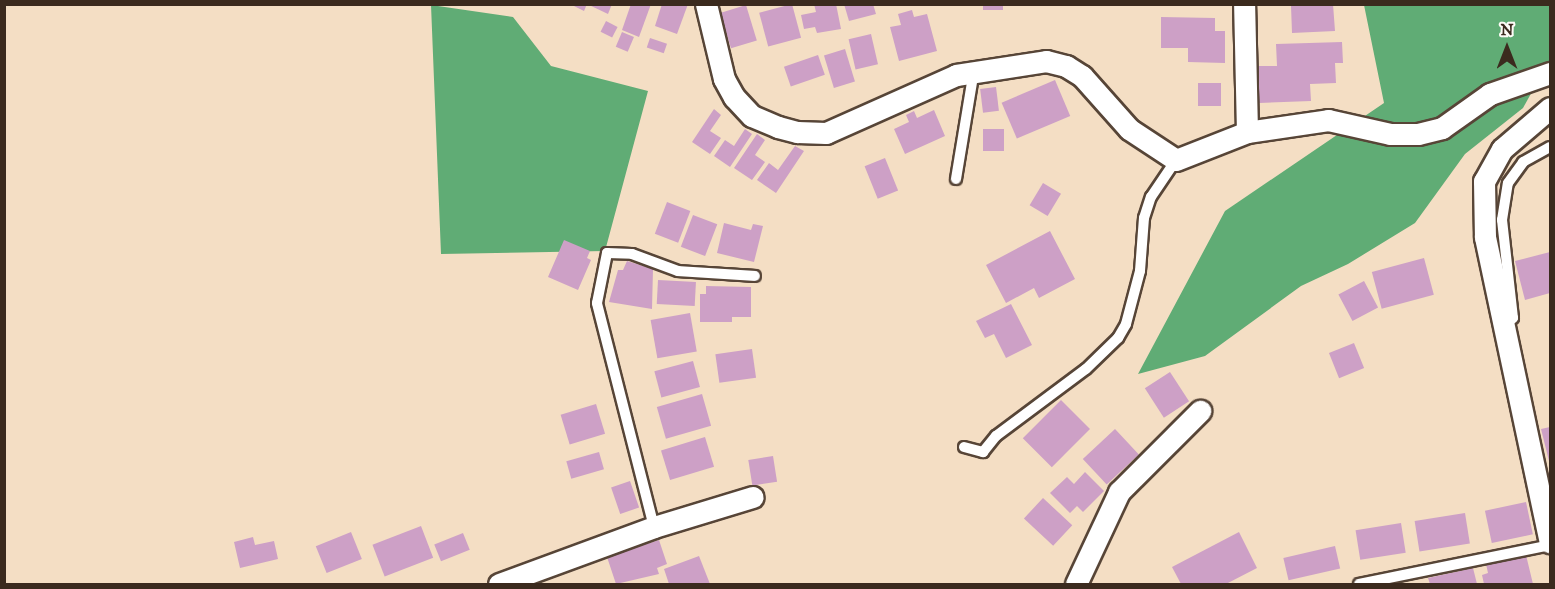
<!DOCTYPE html>
<html>
<head>
<meta charset="utf-8">
<style>
	body { margin:0 }
	#map { position:relative; width:1555px; height:589px; overflow:hidden; background:#f4dec4; font-family:"IM FELL DW Pica",serif }
	div>[style] { position:absolute }
	[style*='--x'] { left:calc(var(--x)*1px); top:calc(var(--y)*1px); width:calc(var(--w)*1px); rotate:calc(var(--a)*1deg) }
	.forest>* { inset:0; background:#60ac75 }
	.building>* { inset:0; background:#cda0c6; transform-origin:0 0 }
	.roads { filter:drop-shadow(2px 0 #574537) drop-shadow(-2px 0 #574537) drop-shadow(0 2px #574537) drop-shadow(0 -2px #574537) }
	.service>* { height:10px; margin:-5px; padding:0 5px; transform-origin:5px; border-radius:5px; background:#fff }
	.minor>* { height:21px; margin:-10.5px; padding:0 10.5px; transform-origin:10.5px; border-radius:10.5px; background:#fff }
	span { translate:-50% -50%; white-space:nowrap; text-align:center; line-height:1.15; -webkit-text-stroke:4.5px #fdfcf7; paint-order:stroke }
	.frame { position:absolute; inset:0; border:6px solid #3b2a1e; pointer-events:none }
	.north { position:absolute; left:1477px; top:18px; width:60px; height:60px; -webkit-text-stroke:4px #fdfcf7; paint-order:stroke; rotate:0deg; font-size:16px; font-weight:700; line-height:24px; text-align:center; color:#3b2a1e }
	.north::after { content:''; display:block; margin:auto; width:21px; height:27px; background:#3b2a1e; clip-path:polygon(50% 0,100% 100%,50% 72%,0 100%) }
</style>
</head>
<body>
<div id="map">
	<div class="forest">
		<div style="clip-path:polygon(431px 5px,513px 17px,551px 66px,648px 91px,605px 251px,441px 254px)"></div>
		<div style="clip-path:polygon(1364px 5px,1550px 5px,1550px 59px,1523px 108px,1465px 154px,1415px 223px,1348px 264px,1301px 286px,1205px 356px,1138px 374px,1225px 211px,1384px 103px)"></div>
	</div>
	<div class="building">
		<div style="clip-path:polygon(570px 4px,587px 4px,584px 11px)"></div>
		<div style="clip-path:polygon(587px 4px,612px 4px,608px 14px)"></div>
		<div style="clip-path:polygon(631px 4px,651px 4px,639px 37px,622px 30px)"></div>
		<div style="clip-path:polygon(662px 4px,688px 4px,677px 34px,655px 26px)"></div>
		<div style="left:792px;top:4px;width:35px;height:34px;rotate:75deg"></div>
		<div style="clip-path:polygon(814px 4px,836px 4px,841px 29px,817px 33px,815px 27px,804px 29px,801px 15px,816px 12px)"></div>
		<div style="clip-path:polygon(844px 4px,873px 4px,876px 14px,849px 21px)"></div>
		<div style="clip-path:polygon(1285px 4px,1333px 4px,1335px 31px,1292px 33px,1291px 6px)"></div>
		<div style="left:746px;top:5px;width:37px;height:27px;rotate:73deg"></div>
		<div style="left:983px;top:5px;width:20px;height:5px"></div>
		<div style="clip-path:polygon(912px 10px,914px 17px,927px 14px,937px 51px,899px 61px,890px 27px,901px 25px,898px 14px)"></div>
		<div style="clip-path:polygon(1161px 17px,1215px 18px,1215px 31px,1225px 31px,1225px 63px,1188px 62px,1188px 48px,1161px 48px)"></div>
		<div style="left:606px;top:21px;width:13px;height:12px;rotate:27deg"></div>
		<div style="left:622px;top:32px;width:13px;height:16px;rotate:23deg"></div>
		<div style="left:871px;top:34px;width:31px;height:23px;rotate:77deg"></div>
		<div style="left:650px;top:38px;width:18px;height:10px;rotate:19deg"></div>
		<div style="clip-path:polygon(1342px 42px,1343px 63px,1335px 63px,1336px 83px,1310px 84px,1311px 101px,1259px 103px,1258px 66px,1277px 66px,1276px 44px)"></div>
		<div style="left:845px;top:49px;width:34px;height:22px;rotate:73deg"></div>
		<div style="left:818px;top:55px;width:21px;height:36px;rotate:71deg"></div>
		<div style="left:1055px;top:80px;width:39px;height:58px;rotate:67deg"></div>
		<div style="left:1198px;top:83px;width:23px;height:23px"></div>
		<div style="left:996px;top:87px;width:24px;height:16px;rotate:83deg"></div>
		<div style="clip-path:polygon(714px 109px,721px 115px,710px 131px,721px 138px,710px 154px,692px 142px)"></div>
		<div style="clip-path:polygon(934px 110px,945px 136px,905px 154px,894px 129px,909px 122px,906px 115px,914px 111px,917px 118px)"></div>
		<div style="clip-path:polygon(745px 129px,752px 134px,730px 167px,714px 156px,725px 140px,734px 146px)"></div>
		<div style="left:983px;top:129px;width:21px;height:22px"></div>
		<div style="clip-path:polygon(757px 134px,765px 140px,755px 155px,765px 162px,752px 180px,734px 168px)"></div>
		<div style="clip-path:polygon(795px 146px,804px 151px,776px 193px,757px 180px,769px 163px,778px 170px)"></div>
		<div style="left:885px;top:158px;width:35px;height:22px;rotate:68deg"></div>
		<div style="left:1043px;top:183px;width:21px;height:26px;rotate:31deg"></div>
		<div style="left:667px;top:202px;width:25px;height:34px;rotate:21deg"></div>
		<div style="left:693px;top:215px;width:26px;height:34px;rotate:21deg"></div>
		<div style="clip-path:polygon(724px 223px,751px 230px,753px 224px,763px 226px,754px 262px,717px 253px)"></div>
		<div style="clip-path:polygon(1050px 231px,1075px 279px,1039px 298px,1034px 288px,1006px 303px,986px 265px)"></div>
		<div style="clip-path:polygon(564px 240px,590px 251px,587px 258px,591px 260px,578px 290px,548px 277px)"></div>
		<div style="clip-path:polygon(1550px 252px,1550px 293px,1525px 300px,1515px 261px)"></div>
		<div style="left:1424px;top:258px;width:38px;height:54px;rotate:75deg"></div>
		<div style="clip-path:polygon(627px 261px,653px 269px,652px 309px,609px 302px,618px 270px,623px 270px)"></div>
		<div style="left:658px;top:280px;width:38px;height:24px;rotate:3deg"></div>
		<div style="left:1364px;top:281px;width:30px;height:29px;rotate:62deg"></div>
		<div style="clip-path:polygon(706px 286px,751px 287px,751px 317px,732px 317px,732px 322px,700px 322px,700px 294px,706px 294px)"></div>
		<div style="clip-path:polygon(1011px 304px,1032px 345px,1006px 358px,994px 334px,985px 338px,976px 321px)"></div>
		<div style="left:690px;top:313px;width:39px;height:40px;rotate:80deg"></div>
		<div style="left:1354px;top:343px;width:27px;height:27px;rotate:68deg"></div>
		<div style="left:752px;top:349px;width:29px;height:37px;rotate:82deg"></div>
		<div style="left:693px;top:361px;width:27px;height:40px;rotate:75deg"></div>
		<div style="left:1170px;top:372px;width:35px;height:30px;rotate:57deg"></div>
		<div style="left:702px;top:394px;width:33px;height:47px;rotate:74deg"></div>
		<div style="left:1061px;top:400px;width:41px;height:54px;rotate:45deg"></div>
		<div style="left:596px;top:404px;width:31px;height:37px;rotate:73deg"></div>
		<div style="clip-path:polygon(1550px 427px,1550px 465px,1541px 429px)"></div>
		<div style="left:1115px;top:429px;width:35px;height:44px;rotate:47deg"></div>
		<div style="left:705px;top:437px;width:31px;height:46px;rotate:73deg"></div>
		<div style="left:599px;top:452px;width:18px;height:34px;rotate:74deg"></div>
		<div style="left:773px;top:456px;width:26px;height:25px;rotate:81deg"></div>
		<div style="clip-path:polygon(1085px 472px,1104px 491px,1083px 512px,1077px 506px,1070px 513px,1050px 493px,1067px 477px,1074px 484px)"></div>
		<div style="left:630px;top:481px;width:28px;height:20px;rotate:71deg"></div>
		<div style="left:1043px;top:498px;width:40px;height:28px;rotate:43deg"></div>
		<div style="left:1526px;top:502px;width:33px;height:42px;rotate:78deg"></div>
		<div style="left:1465px;top:513px;width:31px;height:51px;rotate:81deg"></div>
		<div style="left:1401px;top:523px;width:30px;height:46px;rotate:81deg"></div>
		<div style="left:421px;top:526px;width:34px;height:52px;rotate:69deg"></div>
		<div style="left:351px;top:532px;width:29px;height:38px;rotate:68deg"></div>
		<div style="clip-path:polygon(1239px 532px,1257px 568px,1226px 584px,1181px 584px,1172px 567px)"></div>
		<div style="left:463px;top:533px;width:18px;height:31px;rotate:68deg"></div>
		<div style="clip-path:polygon(253px 537px,255px 545px,274px 541px,278px 559px,240px 568px,234px 542px)"></div>
		<div style="clip-path:polygon(659px 540px,667px 564px,657px 568px,659px 574px,616px 584px,607px 557px)"></div>
		<div style="left:1335px;top:546px;width:23px;height:53px;rotate:77deg"></div>
		<div style="clip-path:polygon(1526px 555px,1533px 584px,1484px 584px,1482px 575px,1488px 573px,1486px 564px)"></div>
		<div style="clip-path:polygon(699px 556px,710px 584px,669px 584px,664px 569px)"></div>
		<div style="clip-path:polygon(1473px 568px,1477px 584px,1430px 584px,1428px 578px)"></div>
	</div>
	<div class="roads">
		<div class="service">
			<div style="--x:956;--y:179;--w:110;--a:-80.6"></div>
			<div style="--x:1503;--y:326;--w:13;--a:-39"></div>
			<div style="--x:1513;--y:318;--w:99;--a:-96.4"></div>
			<div style="--x:1502;--y:220;--w:37;--a:-81"></div>
			<div style="--x:1508;--y:183;--w:26;--a:-54"></div>
			<div style="--x:1523;--y:162;--w:31;--a:-29"></div>
			<div style="--x:964;--y:447;--w:20;--a:15"></div>
			<div style="--x:983;--y:452;--w:21;--a:-51"></div>
			<div style="--x:996;--y:436;--w:112;--a:-36.7"></div>
			<div style="--x:1086;--y:369;--w:45;--a:-44.1"></div>
			<div style="--x:1118;--y:338;--w:16;--a:-60"></div>
			<div style="--x:1126;--y:324;--w:55;--a:-75.2"></div>
			<div style="--x:1140;--y:271;--w:53;--a:-85.7"></div>
			<div style="--x:1144;--y:218;--w:22;--a:-72"></div>
			<div style="--x:1151;--y:197;--w:45;--a:-56"></div>
			<div style="--x:654;--y:527;--w:231;--a:-104.3"></div>
			<div style="--x:597;--y:303;--w:51;--a:-78.7"></div>
			<div style="--x:607;--y:253;--w:25;--a:2"></div>
			<div style="--x:632;--y:254;--w:49;--a:20.3"></div>
			<div style="--x:678;--y:271;--w:77;--a:3.7"></div>
			<div style="--x:1359;--y:584;--w:195;--a:-11.5"></div>
		</div>
		<div class="minor">
			<div style="--x:706;--y:4;--w:77;--a:76.5"></div>
			<div style="--x:724;--y:79;--w:21;--a:61"></div>
			<div style="--x:734;--y:97;--w:26;--a:47"></div>
			<div style="--x:752;--y:116;--w:28;--a:23"></div>
			<div style="--x:778;--y:127;--w:20;--a:15"></div>
			<div style="--x:797;--y:132;--w:29;--a:2"></div>
			<div style="--x:826;--y:133;--w:142;--a:-24"></div>
			<div style="--x:956;--y:75;--w:91;--a:-8.8"></div>
			<div style="--x:1046;--y:61;--w:21;--a:14"></div>
			<div style="--x:1066;--y:66;--w:19;--a:32"></div>
			<div style="--x:1082;--y:76;--w:71;--a:48.4"></div>
			<div style="--x:1129;--y:129;--w:56;--a:33.4"></div>
			<div style="--x:1176;--y:160;--w:76;--a:-21.5"></div>
			<div style="--x:1247;--y:132;--w:128;--a:-91.3"></div>
			<div style="--x:1550;--y:108;--w:63;--a:139.5"></div>
			<div style="--x:1502;--y:149;--w:37;--a:119"></div>
			<div style="--x:1484;--y:181;--w:56;--a:89"></div>
			<div style="--x:1485;--y:237;--w:312;--a:78"></div>
			<div style="--x:1247;--y:132;--w:82;--a:-8.4"></div>
			<div style="--x:1328;--y:120;--w:64;--a:12.7"></div>
			<div style="--x:1390;--y:134;--w:28;--a:0"></div>
			<div style="--x:1418;--y:134;--w:25;--a:-14"></div>
			<div style="--x:1442;--y:128;--w:59;--a:-35.3"></div>
			<div style="--x:1490;--y:94;--w:64;--a:-19.3"></div>
			<div style="--x:499;--y:584;--w:165;--a:-20.2"></div>
			<div style="--x:654;--y:527;--w:103;--a:-16.9"></div>
			<div style="--x:1076;--y:584;--w:102;--a:-64.9"></div>
			<div style="--x:1119;--y:492;--w:115;--a:-45"></div>
		</div>
	</div>
	<div class="frame"></div>
	<div class="north">N</div>
</div>
</body>
</html>
